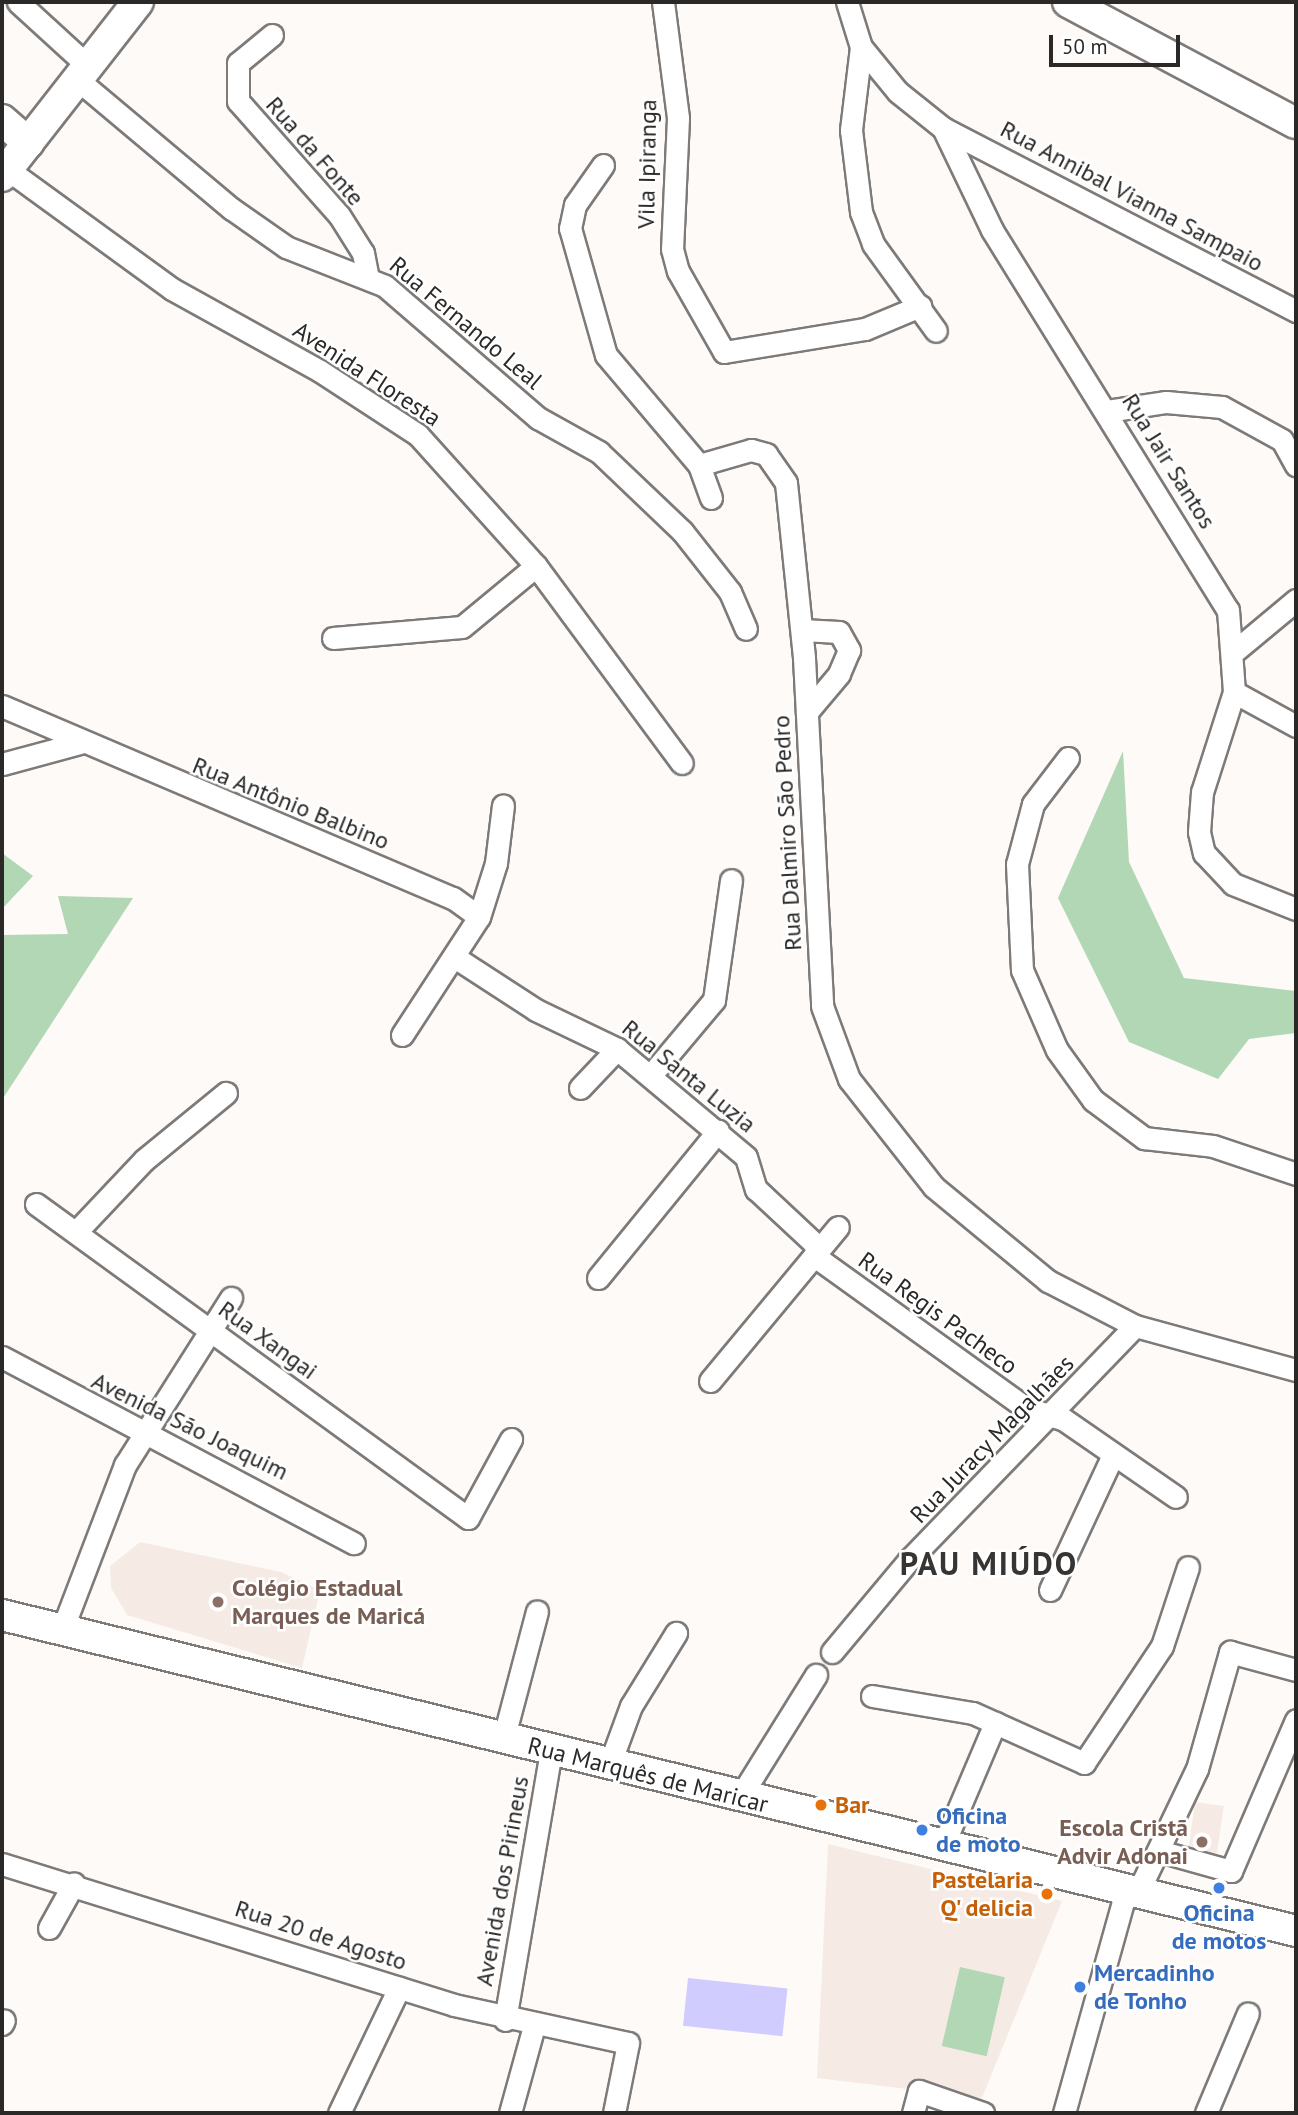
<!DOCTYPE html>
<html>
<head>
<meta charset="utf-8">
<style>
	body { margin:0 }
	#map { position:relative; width:1298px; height:2115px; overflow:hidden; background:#fefaf8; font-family:"PT Sans",sans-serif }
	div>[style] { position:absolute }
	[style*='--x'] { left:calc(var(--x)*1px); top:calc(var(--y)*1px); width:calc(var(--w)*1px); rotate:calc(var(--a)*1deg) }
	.built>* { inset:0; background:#f5ebe4; transform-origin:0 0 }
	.green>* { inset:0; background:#b1d7b4; transform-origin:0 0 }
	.building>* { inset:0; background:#d1ccfe; transform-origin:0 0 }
	.roads { filter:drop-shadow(2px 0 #7d7a78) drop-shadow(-2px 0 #7d7a78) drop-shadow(0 2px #7d7a78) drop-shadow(0 -2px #7d7a78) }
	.street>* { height:21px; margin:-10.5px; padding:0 10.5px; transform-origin:10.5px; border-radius:10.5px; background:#fff }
	.secondary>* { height:30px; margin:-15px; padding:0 15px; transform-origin:15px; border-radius:15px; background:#fff }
	.dots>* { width:19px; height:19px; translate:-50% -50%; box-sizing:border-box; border:4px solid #fff; border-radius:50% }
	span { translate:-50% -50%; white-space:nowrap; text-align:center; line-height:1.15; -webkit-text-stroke:5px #fff; paint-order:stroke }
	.street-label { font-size:24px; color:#2a2928 }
	.education-label { font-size:24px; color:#785e54; font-weight:700 }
	.left { translate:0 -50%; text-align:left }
	.right { translate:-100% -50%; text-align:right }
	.food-label { font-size:24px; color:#c56008; font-weight:700 }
	.shop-label { font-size:24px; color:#366cbe; font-weight:700 }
	.district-label { font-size:32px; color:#373533; font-weight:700; letter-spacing:2px }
	.frame { position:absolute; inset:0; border:4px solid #2a2928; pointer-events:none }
	.scale { position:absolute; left:1049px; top:35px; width:131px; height:32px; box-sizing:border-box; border:4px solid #2a2928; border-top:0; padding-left:9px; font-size:21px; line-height:24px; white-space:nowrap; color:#2a2928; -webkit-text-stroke:5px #fff; paint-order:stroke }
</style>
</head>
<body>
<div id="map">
	<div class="built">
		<div style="clip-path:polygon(140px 1542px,281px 1572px,320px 1590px,302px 1668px,127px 1615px,111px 1588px,110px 1566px)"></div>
		<div style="left:1195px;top:1802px;width:29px;height:48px;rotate:8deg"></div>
		<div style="clip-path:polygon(828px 1844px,1062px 1901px,982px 2098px,817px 2078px)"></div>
	</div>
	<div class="green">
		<div style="clip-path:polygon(1123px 751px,1129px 862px,1184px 978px,1296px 991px,1296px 1033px,1249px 1039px,1218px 1079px,1129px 1042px,1058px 898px)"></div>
		<div style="clip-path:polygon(2px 853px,33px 876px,2px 909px)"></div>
		<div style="clip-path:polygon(58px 896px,133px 898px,2px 1100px,2px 935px,68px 934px)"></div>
		<div style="left:960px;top:1967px;width:46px;height:81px;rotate:13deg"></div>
	</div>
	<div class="building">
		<div style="left:688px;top:1978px;width:100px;height:48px;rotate:6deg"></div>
	</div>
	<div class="roads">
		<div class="street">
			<div style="--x:18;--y:2;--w:95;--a:42.4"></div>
			<div style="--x:663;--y:2;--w:117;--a:82.6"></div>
			<div style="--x:678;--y:118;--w:131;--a:92.6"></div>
			<div style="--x:672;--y:249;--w:23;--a:75"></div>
			<div style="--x:678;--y:271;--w:93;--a:60.4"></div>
			<div style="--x:724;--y:352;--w:143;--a:-9.3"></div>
			<div style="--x:865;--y:329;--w:60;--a:-22.7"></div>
			<div style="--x:847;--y:2;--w:47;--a:72.7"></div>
			<div style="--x:861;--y:47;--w:84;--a:96.9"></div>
			<div style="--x:851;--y:130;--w:83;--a:83"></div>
			<div style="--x:861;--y:212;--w:34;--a:69"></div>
			<div style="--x:873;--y:244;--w:107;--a:54.1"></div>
			<div style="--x:272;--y:35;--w:44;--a:140.5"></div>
			<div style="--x:238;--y:63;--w:38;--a:90"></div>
			<div style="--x:238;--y:101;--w:152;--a:48.5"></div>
			<div style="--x:339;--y:215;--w:45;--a:57.7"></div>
			<div style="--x:363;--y:253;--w:21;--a:79"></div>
			<div style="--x:861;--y:47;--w:58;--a:50.6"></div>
			<div style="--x:898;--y:92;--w:58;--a:38.7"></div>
			<div style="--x:943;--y:128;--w:398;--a:27.4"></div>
			<div style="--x:78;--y:80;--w:201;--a:40"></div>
			<div style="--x:232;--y:209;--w:66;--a:35.1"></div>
			<div style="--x:286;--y:247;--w:106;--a:21.5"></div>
			<div style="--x:385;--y:286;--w:202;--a:40.8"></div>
			<div style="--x:538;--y:418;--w:70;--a:29.1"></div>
			<div style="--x:599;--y:452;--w:115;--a:43.6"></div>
			<div style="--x:682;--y:531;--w:78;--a:51.8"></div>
			<div style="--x:730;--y:592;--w:40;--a:66.6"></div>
			<div style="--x:943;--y:128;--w:113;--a:64.3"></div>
			<div style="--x:992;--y:230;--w:447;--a:58.2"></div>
			<div style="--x:1228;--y:610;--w:82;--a:85.8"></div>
			<div style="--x:1234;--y:692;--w:105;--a:107.7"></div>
			<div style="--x:1202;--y:792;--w:40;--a:94.3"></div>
			<div style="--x:1199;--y:832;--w:22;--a:77"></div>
			<div style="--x:1204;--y:853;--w:42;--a:46.9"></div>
			<div style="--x:1233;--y:884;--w:68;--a:21.6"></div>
			<div style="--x:603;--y:165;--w:49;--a:125"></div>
			<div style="--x:575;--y:205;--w:24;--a:102"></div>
			<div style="--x:570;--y:228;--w:132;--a:74.2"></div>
			<div style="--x:606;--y:355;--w:144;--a:49.8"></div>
			<div style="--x:699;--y:465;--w:54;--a:-16.1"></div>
			<div style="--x:751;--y:450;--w:16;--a:15"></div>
			<div style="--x:766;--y:454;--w:35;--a:55"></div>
			<div style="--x:786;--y:483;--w:176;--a:84.1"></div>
			<div style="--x:804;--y:658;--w:348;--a:87"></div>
			<div style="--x:822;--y:1006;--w:78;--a:69.7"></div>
			<div style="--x:849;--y:1079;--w:137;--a:51.8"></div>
			<div style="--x:934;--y:1187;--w:148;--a:39.5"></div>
			<div style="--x:1048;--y:1281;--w:98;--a:27.3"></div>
			<div style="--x:1135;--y:1326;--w:167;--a:15.3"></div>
			<div style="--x:7;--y:169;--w:204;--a:36"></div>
			<div style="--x:172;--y:289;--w:169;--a:29"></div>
			<div style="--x:320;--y:371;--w:117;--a:33.1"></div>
			<div style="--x:418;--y:435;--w:176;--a:48"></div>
			<div style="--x:536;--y:566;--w:245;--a:53.5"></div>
			<div style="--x:1107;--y:411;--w:60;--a:-8.7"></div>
			<div style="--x:1166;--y:402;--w:56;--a:5.1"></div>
			<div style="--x:1222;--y:407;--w:68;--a:28.8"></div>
			<div style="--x:1282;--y:440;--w:29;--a:61"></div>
			<div style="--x:699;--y:465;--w:35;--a:70"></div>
			<div style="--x:802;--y:630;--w:37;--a:3"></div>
			<div style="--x:839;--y:632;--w:21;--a:61"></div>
			<div style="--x:849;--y:650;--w:26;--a:113"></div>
			<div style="--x:839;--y:674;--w:50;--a:130.1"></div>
			<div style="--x:333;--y:638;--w:129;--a:-4.9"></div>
			<div style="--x:462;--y:627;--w:96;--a:-39.5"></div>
			<div style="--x:1236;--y:650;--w:78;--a:-39.8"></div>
			<div style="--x:1234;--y:692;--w:71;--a:28.7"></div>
			<div style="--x:2;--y:706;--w:490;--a:23.1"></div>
			<div style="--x:453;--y:898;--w:32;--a:36"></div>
			<div style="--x:1068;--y:758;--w:58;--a:127.3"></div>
			<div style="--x:1033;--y:804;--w:62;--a:104.9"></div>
			<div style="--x:1017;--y:864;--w:106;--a:87.3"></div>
			<div style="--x:1022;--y:970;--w:87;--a:66.4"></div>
			<div style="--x:1057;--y:1050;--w:62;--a:54.2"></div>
			<div style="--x:1093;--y:1100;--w:64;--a:36.7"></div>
			<div style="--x:1144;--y:1138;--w:69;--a:6.6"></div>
			<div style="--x:1213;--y:1146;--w:88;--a:18.6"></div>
			<div style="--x:2;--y:764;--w:81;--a:-15.1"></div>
			<div style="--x:456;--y:958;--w:95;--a:33"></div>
			<div style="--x:536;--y:1010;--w:90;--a:25.7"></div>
			<div style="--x:617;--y:1049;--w:168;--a:39.9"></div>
			<div style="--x:746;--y:1157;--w:34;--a:73"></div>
			<div style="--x:756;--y:1189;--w:79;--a:43"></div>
			<div style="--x:814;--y:1243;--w:18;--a:71"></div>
			<div style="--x:820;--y:1260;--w:254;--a:35.7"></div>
			<div style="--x:1026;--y:1408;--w:39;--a:17"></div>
			<div style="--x:1063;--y:1419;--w:137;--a:34.6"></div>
			<div style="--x:402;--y:1035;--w:141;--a:-56.9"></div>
			<div style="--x:479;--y:917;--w:57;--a:-72.5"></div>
			<div style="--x:496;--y:863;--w:58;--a:-83.1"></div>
			<div style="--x:651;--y:1075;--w:98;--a:-50"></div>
			<div style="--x:714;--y:1000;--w:121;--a:-81.9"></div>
			<div style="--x:580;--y:1088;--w:54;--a:-46.5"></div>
			<div style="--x:36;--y:1204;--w:534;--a:36.01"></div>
			<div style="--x:468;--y:1518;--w:90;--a:-61.4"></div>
			<div style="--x:76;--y:1232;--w:99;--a:-46.6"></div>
			<div style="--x:144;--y:1160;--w:106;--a:-39.3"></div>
			<div style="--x:598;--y:1278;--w:190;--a:-50.8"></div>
			<div style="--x:2;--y:1357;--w:398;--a:27.9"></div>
			<div style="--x:710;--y:1381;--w:200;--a:-50.3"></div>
			<div style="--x:1050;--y:1590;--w:149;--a:-65"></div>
			<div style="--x:62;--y:1630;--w:177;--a:-69.1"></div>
			<div style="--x:125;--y:1465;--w:198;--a:-57.6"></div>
			<div style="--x:832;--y:1652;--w:120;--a:-50.1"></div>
			<div style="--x:909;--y:1560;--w:325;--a:-46"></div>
			<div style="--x:872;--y:1696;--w:102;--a:9.6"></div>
			<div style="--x:973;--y:1713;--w:122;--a:24.2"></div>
			<div style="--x:1084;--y:1763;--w:141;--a:-56.3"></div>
			<div style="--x:1162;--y:1646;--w:83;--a:-71.8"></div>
			<div style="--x:503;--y:1740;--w:133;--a:-75.2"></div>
			<div style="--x:609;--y:1766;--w:64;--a:-69.9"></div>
			<div style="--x:631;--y:1706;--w:86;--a:-58.3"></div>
			<div style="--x:740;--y:1797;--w:144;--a:-58.1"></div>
			<div style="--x:942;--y:1848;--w:136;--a:-67"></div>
			<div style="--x:1159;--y:1851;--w:75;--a:15.5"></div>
			<div style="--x:1231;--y:1871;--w:164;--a:-66.7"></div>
			<div style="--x:2;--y:1864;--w:473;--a:17.3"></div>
			<div style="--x:454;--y:2005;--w:178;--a:12.3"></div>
			<div style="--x:628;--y:2043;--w:71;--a:101.3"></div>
			<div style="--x:1137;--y:1894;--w:139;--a:-64.4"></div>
			<div style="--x:1197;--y:1769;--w:122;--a:-74.2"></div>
			<div style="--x:1230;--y:1652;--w:68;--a:15.3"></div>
			<div style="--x:49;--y:1928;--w:51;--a:-60.9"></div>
			<div style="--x:505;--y:2020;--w:272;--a:-80.3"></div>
			<div style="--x:2;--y:2024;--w:4;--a:-63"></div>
			<div style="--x:339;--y:2113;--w:139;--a:-64.4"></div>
			<div style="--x:510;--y:2113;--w:90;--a:-74.6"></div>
			<div style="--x:913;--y:2113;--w:23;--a:-75"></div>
			<div style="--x:919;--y:2091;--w:68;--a:19"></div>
			<div style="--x:1064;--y:2113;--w:230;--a:-74.4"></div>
			<div style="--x:1206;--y:2113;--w:108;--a:-67.2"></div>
		</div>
		<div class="secondary">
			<div style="--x:1068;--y:2;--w:258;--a:28"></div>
			<div style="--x:2;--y:120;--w:35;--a:41"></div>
			<div style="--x:2;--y:176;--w:221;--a:-52"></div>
			<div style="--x:2;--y:1615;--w:1332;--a:13.72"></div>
		</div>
	</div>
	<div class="dots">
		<div style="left:218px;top:1602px;background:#8d6e63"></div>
		<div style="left:821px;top:1805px;background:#e8710a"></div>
		<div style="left:922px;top:1830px;background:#3f7fe0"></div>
		<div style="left:1202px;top:1842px;background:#8d6e63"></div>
		<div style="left:1219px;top:1888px;background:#3f7fe0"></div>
		<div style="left:1047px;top:1894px;background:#e8710a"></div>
		<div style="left:1080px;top:1987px;background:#3f7fe0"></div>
	</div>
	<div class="street-label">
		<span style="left:315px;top:151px;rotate:49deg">Rua da Fonte</span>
		<span style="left:647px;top:164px;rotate:-89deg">Vila Ipiranga</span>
		<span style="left:1132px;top:196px;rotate:28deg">Rua Annibal Vianna Sampaio</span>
		<span style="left:466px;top:323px;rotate:40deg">Rua Fernando Leal</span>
		<span style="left:367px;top:374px;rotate:33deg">Avenida Floresta</span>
		<span style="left:1169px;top:461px;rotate:58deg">Rua Jair Santos</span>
		<span style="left:291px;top:803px;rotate:22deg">Rua Antônio Balbino</span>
		<span style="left:787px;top:833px;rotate:-93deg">Rua Dalmiro São Pedro</span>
		<span style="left:689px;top:1076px;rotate:39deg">Rua Santa Luzia</span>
		<span style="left:938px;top:1313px;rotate:36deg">Rua Regis Pacheco</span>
		<span style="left:268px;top:1340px;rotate:36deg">Rua Xangai</span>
		<span style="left:190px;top:1426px;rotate:26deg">Avenida São Joaquim</span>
		<span style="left:992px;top:1439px;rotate:-46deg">Rua Juracy Magalhães</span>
		<span style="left:648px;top:1775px;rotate:14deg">Rua Marquês de Maricar</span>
		<span style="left:502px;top:1881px;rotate:-80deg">Avenida dos Pirineus</span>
		<span style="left:321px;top:1935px;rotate:18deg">Rua 20 de Agosto</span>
	</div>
	<div class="education-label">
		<span class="left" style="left:232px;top:1602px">Colégio Estadual<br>Marques de Maricá</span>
		<span class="right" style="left:1188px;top:1842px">Escola Cristã<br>Advir Adonai</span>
	</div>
	<div class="food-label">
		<span class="left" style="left:835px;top:1805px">Bar</span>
		<span class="right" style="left:1033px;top:1894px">Pastelaria<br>Q' delicia</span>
	</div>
	<div class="shop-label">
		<span class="left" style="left:936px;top:1830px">Oficina<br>de moto</span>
		<span style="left:1219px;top:1927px">Oficina<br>de motos</span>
		<span class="left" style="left:1094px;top:1987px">Mercadinho<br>de Tonho</span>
	</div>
	<div class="district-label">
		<span style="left:989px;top:1563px">PAU MIÚDO</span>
	</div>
	<div class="frame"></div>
	<div class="scale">50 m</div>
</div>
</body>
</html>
